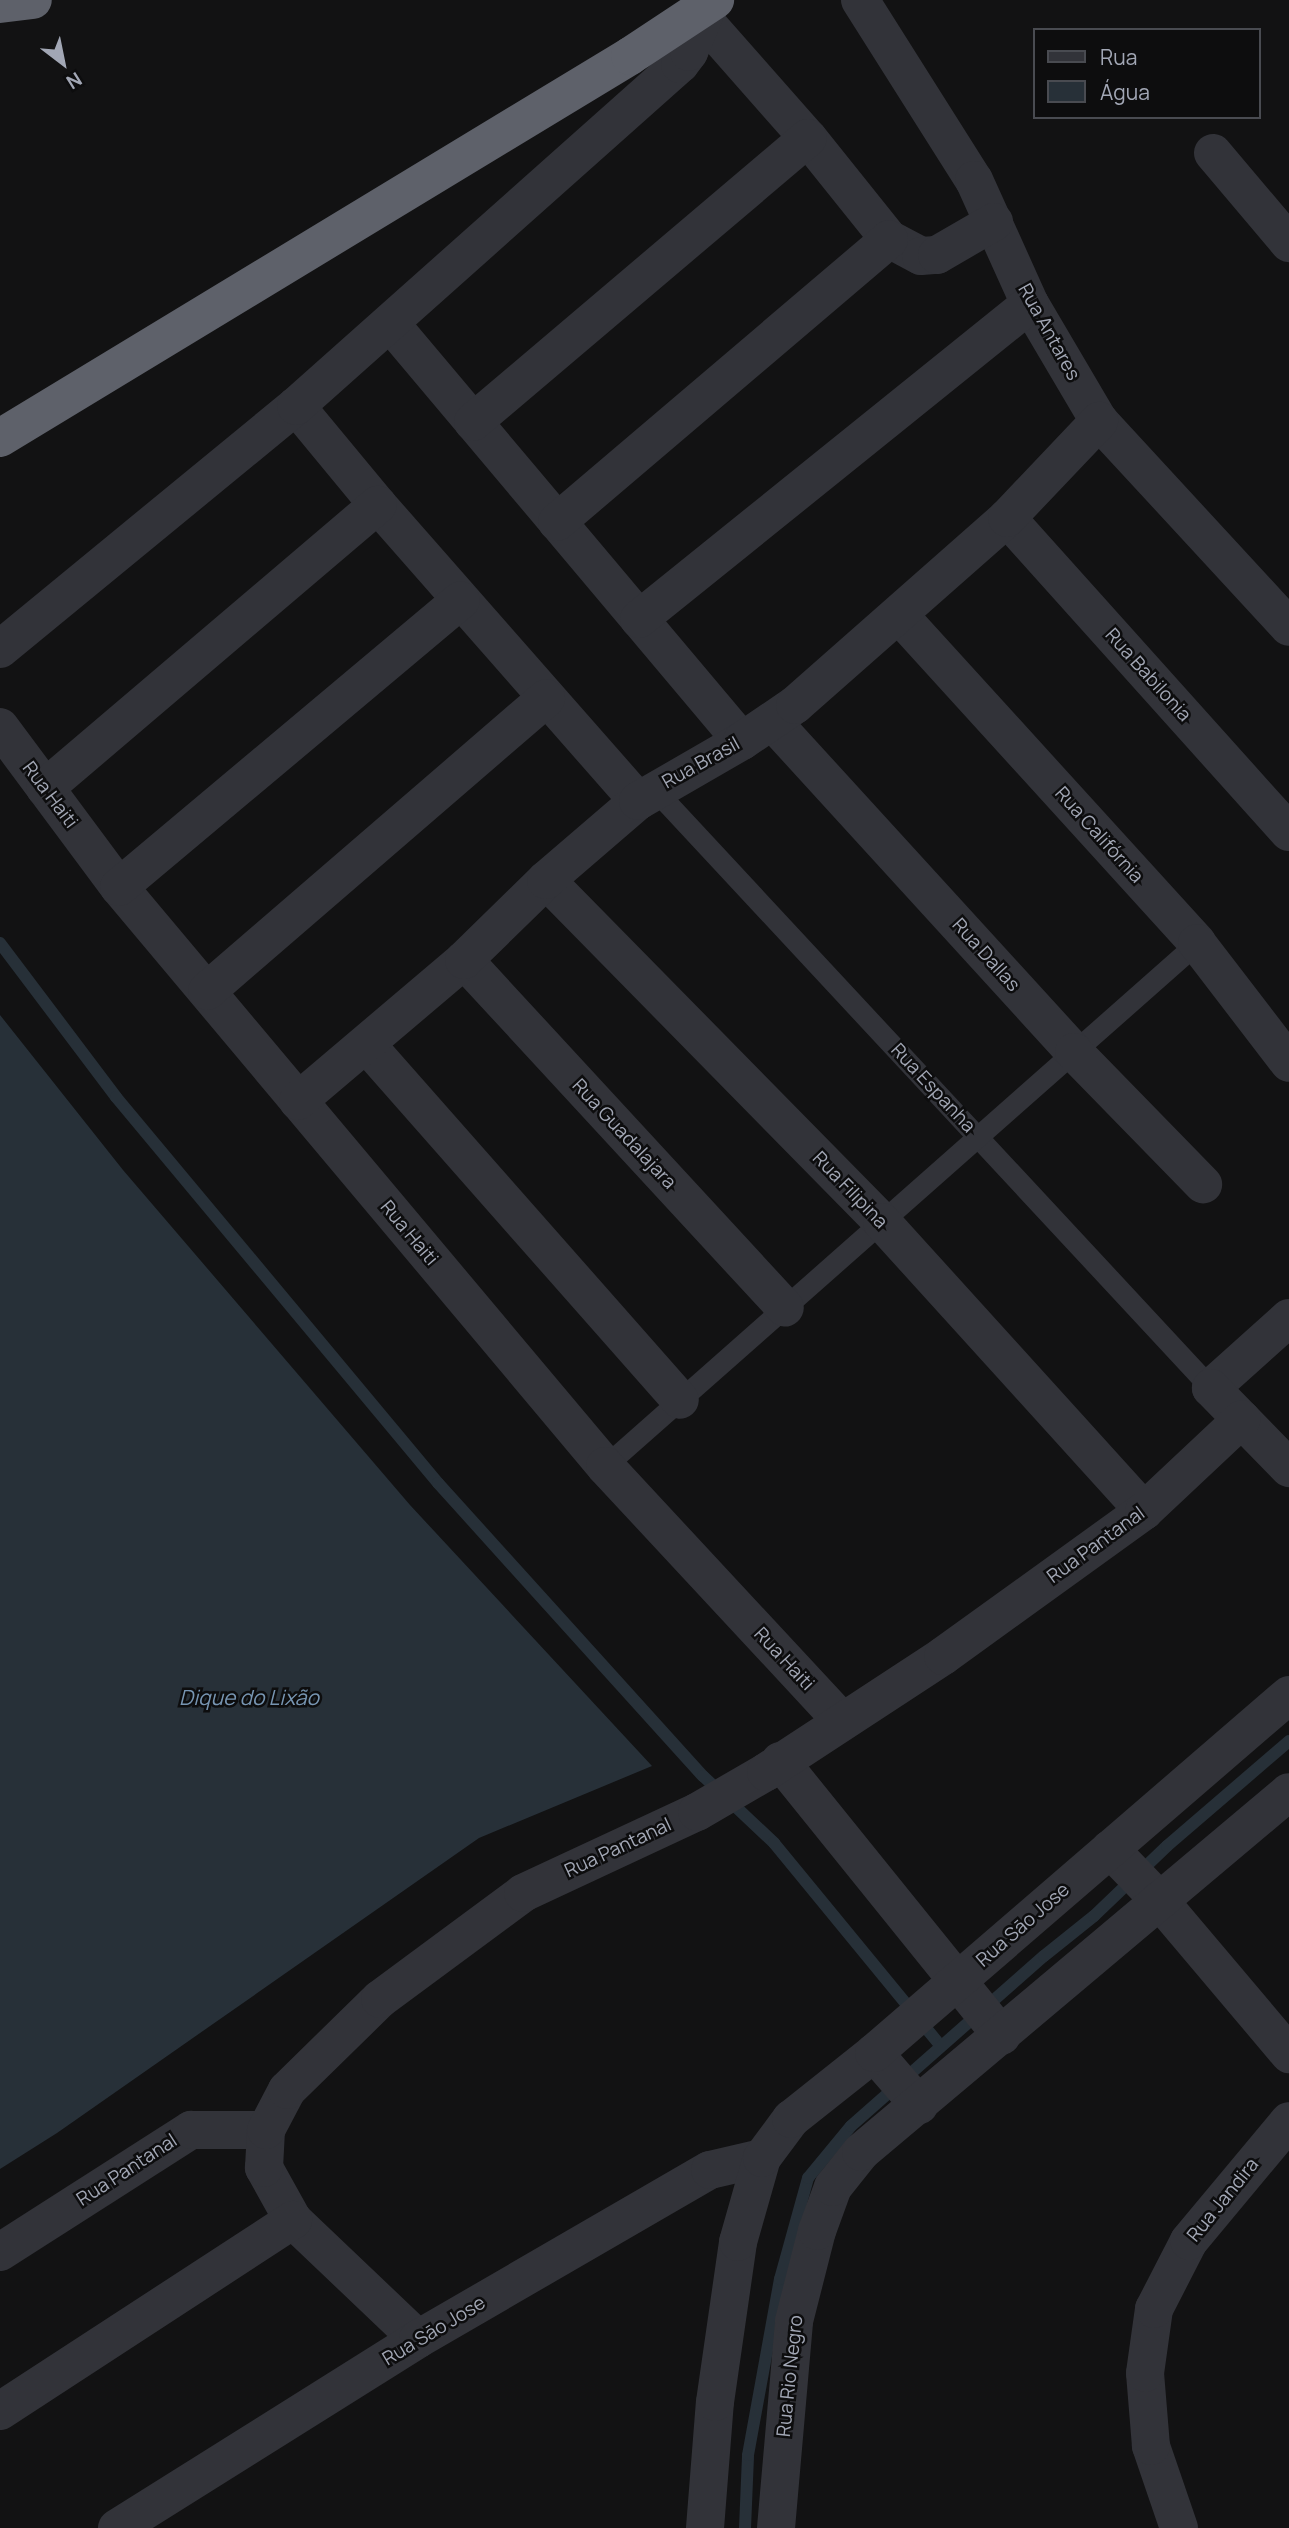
<!DOCTYPE html>
<html>
<head>
<meta charset="utf-8">
<style>
	body { margin:0 }
	#map { position:relative; width:1289px; height:2528px; overflow:hidden; background:#121213; font-family:Manrope,sans-serif }
	div>[style] { position:absolute }
	[style*='--x'] { left:calc(var(--x)*1px); top:calc(var(--y)*1px); width:calc(var(--w)*1px); rotate:calc(var(--a)*1deg) }
	.water>* { inset:0; background:#273038 }
	.stream>* { height:12px; margin:-6px; padding:0 6px; transform-origin:6px; border-radius:6px; background:#273038 }
	.service>* { height:21px; margin:-10.5px; padding:0 10.5px; transform-origin:10.5px; border-radius:10.5px; background:#323339 }
	.minor>* { height:38px; margin:-19px; padding:0 19px; transform-origin:19px; border-radius:19px; background:#323339 }
	.motorway>* { height:38px; margin:-19px; padding:0 19px; transform-origin:19px; border-radius:19px; background:#5e616a }
	span { translate:-50% -50%; white-space:nowrap; text-align:center; line-height:1.15; -webkit-text-stroke:5px #0d0d0e; paint-order:stroke }
	.street-label { font-size:19px; color:#a2a7b5 }
	.water-label { font-size:21px; color:#7795b2; font-style:italic }
	.legend { position:absolute; left:1033px; top:28px; width:228px; height:91px; box-sizing:border-box; background:#0d0d0e; border:2px solid #494b51; margin:0; padding:9px 12px; list-style:none; font-size:21px; color:#a2a7b5 }
	.legend li { display:flex; align-items:center; gap:14px; height:35px }
	.legend b { width:35px; border:2px solid #494b51 }
	.north { position:absolute; left:28px; top:28px; width:70px; height:70px; -webkit-text-stroke:5px #0d0d0e; paint-order:stroke; rotate:148deg; font-size:19px; font-weight:700; line-height:28px; text-align:center; color:#a2a7b5 }
	.north::after { content:''; display:block; margin:auto; width:24px; height:32px; background:#a2a7b5; clip-path:polygon(50% 0,100% 100%,50% 72%,0 100%) }
</style>
</head>
<body>
<div id="map">
	<div class="water">
		<div style="clip-path:polygon(0 1015px,123px 1170px,410px 1505px,652px 1766px,479px 1838px,57px 2133px,0 2169px)"></div>
	</div>
	<div class="stream">
		<div style="--x:0;--y:943;--w:193;--a:53"></div>
		<div style="--x:116;--y:1097;--w:503;--a:50.17"></div>
		<div style="--x:438;--y:1483;--w:395;--a:47.9"></div>
		<div style="--x:703;--y:1776;--w:98;--a:43.3"></div>
		<div style="--x:774;--y:1843;--w:263;--a:50.6"></div>
		<div style="--x:745;--y:2528;--w:73;--a:-87.6"></div>
		<div style="--x:748;--y:2455;--w:179;--a:-79.7"></div>
		<div style="--x:780;--y:2279;--w:105;--a:-74.5"></div>
		<div style="--x:808;--y:2178;--w:67;--a:-50.4"></div>
		<div style="--x:851;--y:2126;--w:257;--a:-41.4"></div>
		<div style="--x:1044;--y:1956;--w:64;--a:-38.7"></div>
		<div style="--x:1094;--y:1916;--w:101;--a:-43.8"></div>
		<div style="--x:1167;--y:1846;--w:161;--a:-40.7"></div>
	</div>
	<div class="service">
		<div style="--x:654;--y:789;--w:818;--a:47.08"></div>
		<div style="--x:605;--y:1466;--w:790;--a:-41.46"></div>
	</div>
	<div class="minor">
		<div style="--x:860;--y:0;--w:213;--a:57.7"></div>
		<div style="--x:974;--y:180;--w:136;--a:65.7"></div>
		<div style="--x:1030;--y:304;--w:136;--a:59.5"></div>
		<div style="--x:1099;--y:421;--w:280;--a:47.3"></div>
		<div style="--x:703;--y:19;--w:159;--a:48.6"></div>
		<div style="--x:808;--y:138;--w:129;--a:51.3"></div>
		<div style="--x:889;--y:239;--w:36;--a:28"></div>
		<div style="--x:921;--y:256;--w:16;--a:-4"></div>
		<div style="--x:937;--y:255;--w:66;--a:-30.1"></div>
		<div style="--x:1213;--y:153;--w:118;--a:49.8"></div>
		<div style="--x:390;--y:323;--w:546;--a:49.9"></div>
		<div style="--x:296;--y:406;--w:129;--a:50.4"></div>
		<div style="--x:378;--y:505;--w:394;--a:48.7"></div>
		<div style="--x:473;--y:422;--w:439;--a:-40.3"></div>
		<div style="--x:1007;--y:518;--w:422;--a:48.1"></div>
		<div style="--x:557;--y:522;--w:436;--a:-40.4"></div>
		<div style="--x:899;--y:615;--w:443;--a:47.7"></div>
		<div style="--x:1197;--y:943;--w:151;--a:52.5"></div>
		<div style="--x:639;--y:619;--w:502;--a:-38.86"></div>
		<div style="--x:0;--y:649;--w:383;--a:-39.4"></div>
		<div style="--x:296;--y:406;--w:514;--a:-41.69"></div>
		<div style="--x:680;--y:64;--w:15;--a:-53"></div>
		<div style="--x:689;--y:52;--w:52;--a:-67.4"></div>
		<div style="--x:772;--y:721;--w:448;--a:47.6"></div>
		<div style="--x:1074;--y:1052;--w:185;--a:45.7"></div>
		<div style="--x:0;--y:727;--w:199;--a:53.4"></div>
		<div style="--x:119;--y:887;--w:756;--a:49.99"></div>
		<div style="--x:605;--y:1466;--w:347;--a:47.1"></div>
		<div style="--x:45;--y:788;--w:437;--a:-40.4"></div>
		<div style="--x:546;--y:880;--w:479;--a:45.5"></div>
		<div style="--x:882;--y:1222;--w:390;--a:47.8"></div>
		<div style="--x:119;--y:887;--w:446;--a:-40"></div>
		<div style="--x:464;--y:960;--w:473;--a:47.3"></div>
		<div style="--x:207;--y:991;--w:448;--a:-40.8"></div>
		<div style="--x:367;--y:1045;--w:473;--a:48.6"></div>
		<div style="--x:298;--y:1101;--w:218;--a:-40.3"></div>
		<div style="--x:464;--y:960;--w:115;--a:-44.3"></div>
		<div style="--x:546;--y:880;--w:121;--a:-40.7"></div>
		<div style="--x:638;--y:801;--w:120;--a:-30"></div>
		<div style="--x:742;--y:741;--w:64;--a:-34.2"></div>
		<div style="--x:795;--y:705;--w:283;--a:-41.4"></div>
		<div style="--x:1007;--y:518;--w:134;--a:-46.5"></div>
		<div style="--x:1289;--y:1318;--w:105;--a:138.1"></div>
		<div style="--x:1211;--y:1388;--w:112;--a:45.7"></div>
		<div style="--x:780;--y:1761;--w:353;--a:51.1"></div>
		<div style="--x:1110;--y:1849;--w:71;--a:46.1"></div>
		<div style="--x:1159;--y:1900;--w:202;--a:49.8"></div>
		<div style="--x:874;--y:2053;--w:69;--a:49.1"></div>
		<div style="--x:0;--y:2252;--w:227;--a:-32.6"></div>
		<div style="--x:191;--y:2130;--w:75;--a:0"></div>
		<div style="--x:418;--y:2339;--w:173;--a:-136.4"></div>
		<div style="--x:293;--y:2220;--w:60;--a:-119.1"></div>
		<div style="--x:264;--y:2168;--w:38;--a:-87"></div>
		<div style="--x:266;--y:2130;--w:45;--a:-62.3"></div>
		<div style="--x:287;--y:2090;--w:130;--a:-44.4"></div>
		<div style="--x:380;--y:1999;--w:178;--a:-36.5"></div>
		<div style="--x:523;--y:1893;--w:192;--a:-25"></div>
		<div style="--x:697;--y:1812;--w:80;--a:-30.1"></div>
		<div style="--x:766;--y:1772;--w:212;--a:-33.2"></div>
		<div style="--x:943;--y:1656;--w:248;--a:-35.8"></div>
		<div style="--x:1144;--y:1511;--w:134;--a:-43.2"></div>
		<div style="--x:0;--y:2411;--w:350;--a:-33.1"></div>
		<div style="--x:117;--y:2528;--w:355;--a:-32.1"></div>
		<div style="--x:418;--y:2339;--w:337;--a:-30.1"></div>
		<div style="--x:710;--y:2170;--w:53;--a:-13"></div>
		<div style="--x:705;--y:2528;--w:126;--a:-85.5"></div>
		<div style="--x:715;--y:2402;--w:162;--a:-81.8"></div>
		<div style="--x:738;--y:2242;--w:87;--a:-74.1"></div>
		<div style="--x:762;--y:2158;--w:49;--a:-53.4"></div>
		<div style="--x:791;--y:2119;--w:106;--a:-38.5"></div>
		<div style="--x:874;--y:2053;--w:548;--a:-40.78"></div>
		<div style="--x:776;--y:2528;--w:208;--a:-85"></div>
		<div style="--x:794;--y:2321;--w:93;--a:-75.7"></div>
		<div style="--x:817;--y:2231;--w:47;--a:-70"></div>
		<div style="--x:833;--y:2187;--w:45;--a:-51.3"></div>
		<div style="--x:861;--y:2152;--w:559;--a:-40.07"></div>
		<div style="--x:1179;--y:2528;--w:87;--a:-108.9"></div>
		<div style="--x:1151;--y:2446;--w:73;--a:-94.7"></div>
		<div style="--x:1145;--y:2373;--w:65;--a:-82"></div>
		<div style="--x:1154;--y:2309;--w:76;--a:-62.8"></div>
		<div style="--x:1189;--y:2241;--w:156;--a:-50.2"></div>
	</div>
	<div class="motorway">
		<div style="--x:0;--y:4;--w:33;--a:-7"></div>
		<div style="--x:0;--y:438;--w:737;--a:-31.23"></div>
		<div style="--x:630;--y:56;--w:102;--a:-33.4"></div>
	</div>
	<div class="street-label">
		<span style="left:1049px;top:332px;rotate:61deg">Rua Antares</span>
		<span style="left:1148px;top:675px;rotate:48deg">Rua Babilonia</span>
		<span style="left:701px;top:763px;rotate:-29deg">Rua Brasil</span>
		<span style="left:50px;top:795px;rotate:53deg">Rua Haiti</span>
		<span style="left:1099px;top:835px;rotate:48deg">Rua Califórnia</span>
		<span style="left:986px;top:955px;rotate:48deg">Rua Dallas</span>
		<span style="left:933px;top:1088px;rotate:47deg">Rua Espanha</span>
		<span style="left:624px;top:1134px;rotate:47deg">Rua Guadalajara</span>
		<span style="left:850px;top:1190px;rotate:46deg">Rua Filipina</span>
		<span style="left:409px;top:1233px;rotate:50deg">Rua Haiti</span>
		<span style="left:1096px;top:1545px;rotate:-36deg">Rua Pantanal</span>
		<span style="left:784px;top:1659px;rotate:47deg">Rua Haiti</span>
		<span style="left:618px;top:1848px;rotate:-25deg">Rua Pantanal</span>
		<span style="left:1023px;top:1925px;rotate:-41deg">Rua Sāo Jose</span>
		<span style="left:127px;top:2170px;rotate:-33deg">Rua Pantanal</span>
		<span style="left:1223px;top:2200px;rotate:-51deg">Rua Jandira</span>
		<span style="left:434px;top:2331px;rotate:-31deg">Rua Sāo Jose</span>
		<span style="left:790px;top:2376px;rotate:-84deg">Rua Rio Negro</span>
	</div>
	<div class="water-label">
		<span style="left:249px;top:1697px">Dique do Lixão</span>
	</div>
	<ul class="legend">
	<li><b style="height:9px;background:#323339"></b>Rua</li>
	<li><b style="height:19px;background:#273038"></b>Água</li>
	</ul>
	<div class="north">N</div>
</div>
</body>
</html>
